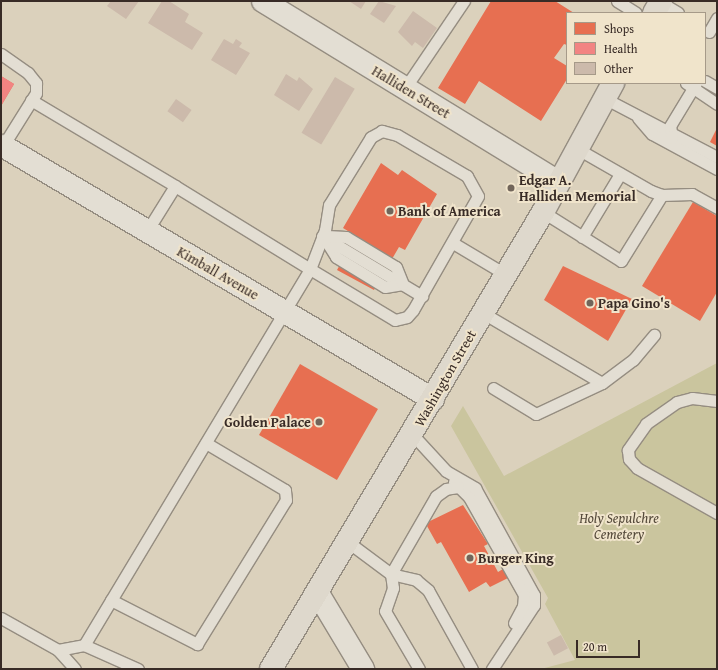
<!DOCTYPE html>
<html>
<head>
<meta charset="utf-8">
<style>
	body { margin:0 }
	#map { position:relative; width:718px; height:670px; overflow:hidden; background:#dbd1bc; font-family:"Gentium Book Plus",serif }
	div>[style] { position:absolute }
	[style*='--x'] { left:calc(var(--x)*1px); top:calc(var(--y)*1px); width:calc(var(--w)*1px); rotate:calc(var(--a)*1deg) }
	.green>* { inset:0; background:#cac59e }
	.shops>* { inset:0; background:#e76f51; transform-origin:0 0 }
	.health>* { inset:0; background:#f28482 }
	.building>* { inset:0; background:#ccbaab; transform-origin:0 0 }
	.roads { filter:drop-shadow(1px 0 #958d81) drop-shadow(-1px 0 #958d81) drop-shadow(0 1px #958d81) drop-shadow(0 -1px #958d81) }
	.lane>* { height:11px; margin:-5.5px; padding:0 5.5px; transform-origin:5.5px; border-radius:5.5px; background:#e3ded3 }
	.street>* { height:22px; margin:-11px; padding:0 11px; transform-origin:11px; border-radius:11px; background:#e3ded3 }
	.primary>* { height:22px; margin:-11px; padding:0 11px; transform-origin:11px; border-radius:11px; background:#ded8cc }
	.dots>* { width:11px; height:11px; translate:-50% -50%; box-sizing:border-box; border:2px solid #f0e4cb; border-radius:50% }
	span { translate:-50% -50%; white-space:nowrap; text-align:center; line-height:1.15; -webkit-text-stroke:4px #f0e4cb; paint-order:stroke }
	.street-label { font-size:14px; color:#382b26 }
	.poi-label { font-size:14px; color:#382b26; font-weight:700 }
	.left { translate:0 -50%; text-align:left }
	.right { translate:-100% -50%; text-align:right }
	.park-label { font-size:14px; color:#534839; font-style:italic }
	.frame { position:absolute; inset:0; border:2px solid #382b26; pointer-events:none }
	.legend { position:absolute; left:566px; top:12px; width:140px; height:72px; box-sizing:border-box; background:#f0e4cb; border:1px solid #a69a89; margin:0; padding:5px 7px; list-style:none; font-size:12px; color:#382b26 }
	.legend li { display:flex; align-items:center; gap:8px; height:20px }
	.legend b { width:20px; border:1px solid #a69a89 }
	.scale { position:absolute; left:576px; top:640px; width:64px; height:18px; box-sizing:border-box; border:2px solid #382b26; border-top:0; padding-left:5px; font-size:12px; line-height:14px; white-space:nowrap; color:#382b26; -webkit-text-stroke:3px #f0e4cb; paint-order:stroke }
</style>
</head>
<body>
<div id="map">
	<div class="green">
		<div style="clip-path:polygon(717px 363px,717px 669px,541px 669px,575px 660px,545px 604px,548px 598px,451px 426px,463px 406px,504px 476px)"></div>
	</div>
	<div class="shops">
		<div style="clip-path:polygon(491px 1px,555px 1px,574px 13px,567px 13px,567px 45px,564px 44px,554px 58px,567px 66px,567px 79px,541px 121px,479px 81px,465px 104px,438px 88px)"></div>
		<div style="clip-path:polygon(1px 76px,14px 84px,1px 106px)"></div>
		<div style="clip-path:polygon(717px 128px,717px 146px,710px 142px)"></div>
		<div style="clip-path:polygon(381px 163px,398px 175px,402px 170px,437px 194px,405px 250px,399px 247px,374px 290px,337px 270px,356px 236px,343px 228px)"></div>
		<div style="clip-path:polygon(693px 202px,717px 216px,717px 292px,700px 321px,642px 286px)"></div>
		<div style="clip-path:polygon(563px 266px,632px 299px,608px 341px,544px 300px)"></div>
		<div style="left:300px;top:364px;width:90px;height:82px;rotate:30deg"></div>
		<div style="clip-path:polygon(463px 505px,488px 544px,484px 546px,498px 572px,503px 569px,508px 578px,490px 587px,486px 582px,469px 592px,441px 542px,437px 544px,427px 526px,430px 521px)"></div>
	</div>
	<div class="health">
		<div style="clip-path:polygon(1px 76px,14px 84px,1px 106px)"></div>
	</div>
	<div class="building">
		<div style="clip-path:polygon(111px 1px,139px 1px,126px 19px,107px 6px)"></div>
		<div style="clip-path:polygon(162px 1px,169px 1px,189px 14px,185px 22px,203px 33px,192px 50px,148px 23px)"></div>
		<div style="clip-path:polygon(349px 1px,366px 1px,361px 9px)"></div>
		<div style="clip-path:polygon(379px 1px,396px 6px,384px 23px,370px 14px)"></div>
		<div style="clip-path:polygon(413px 11px,437px 28px,423px 48px,415px 42px,412px 46px,398px 32px)"></div>
		<div style="clip-path:polygon(224px 39px,233px 44px,236px 39px,242px 43px,239px 47px,250px 53px,236px 75px,211px 60px)"></div>
		<div style="clip-path:polygon(286px 74px,297px 81px,299px 77px,313px 89px,299px 111px,274px 95px)"></div>
		<div style="left:335px;top:77px;width:23px;height:65px;rotate:31deg"></div>
		<div style="left:176px;top:99px;width:19px;height:15px;rotate:35deg"></div>
		<div style="left:561px;top:635px;width:15px;height:16px;rotate:62deg"></div>
	</div>
	<div class="roads">
		<div class="lane">
			<div style="--x:617;--y:1;--w:22;--a:32"></div>
			<div style="--x:660;--y:2;--w:21;--a:31"></div>
			<div style="--x:709;--y:32;--w:16;--a:-60"></div>
			<div style="--x:1;--y:54;--w:33;--a:35"></div>
			<div style="--x:28;--y:73;--w:13;--a:51"></div>
			<div style="--x:36;--y:83;--w:10;--a:90"></div>
			<div style="--x:36;--y:93;--w:66;--a:122"></div>
			<div style="--x:705;--y:81;--w:14;--a:30"></div>
			<div style="--x:686;--y:83;--w:37;--a:34"></div>
			<div style="--x:405;--y:88;--w:105;--a:-55.9"></div>
			<div style="--x:604;--y:98;--w:127;--a:27.6"></div>
			<div style="--x:31;--y:100;--w:168;--a:30.8"></div>
			<div style="--x:175;--y:186;--w:158;--a:31.6"></div>
			<div style="--x:310;--y:269;--w:99;--a:31"></div>
			<div style="--x:395;--y:320;--w:12;--a:-14"></div>
			<div style="--x:407;--y:317;--w:9;--a:-49"></div>
			<div style="--x:413;--y:310;--w:131;--a:-60.3"></div>
			<div style="--x:478;--y:196;--w:23;--a:-119"></div>
			<div style="--x:467;--y:176;--w:81;--a:-149.6"></div>
			<div style="--x:397;--y:135;--w:16;--a:-165"></div>
			<div style="--x:382;--y:131;--w:13;--a:151"></div>
			<div style="--x:371;--y:137;--w:80;--a:121.7"></div>
			<div style="--x:329;--y:205;--w:25;--a:99"></div>
			<div style="--x:325;--y:230;--w:42;--a:111"></div>
			<div style="--x:310;--y:269;--w:439;--a:121"></div>
			<div style="--x:638;--y:118;--w:21;--a:49"></div>
			<div style="--x:652;--y:134;--w:74;--a:28.3"></div>
			<div style="--x:672;--y:138;--w:12;--a:-99"></div>
			<div style="--x:670;--y:126;--w:50;--a:-58.8"></div>
			<div style="--x:576;--y:148;--w:86;--a:29.8"></div>
			<div style="--x:651;--y:191;--w:12;--a:20"></div>
			<div style="--x:662;--y:195;--w:30;--a:-2"></div>
			<div style="--x:692;--y:194;--w:29;--a:29"></div>
			<div style="--x:543;--y:212;--w:92;--a:32.1"></div>
			<div style="--x:621;--y:261;--w:78;--a:-58.2"></div>
			<div style="--x:147;--y:231;--w:53;--a:-58.1"></div>
			<div style="--x:322;--y:236;--w:117;--a:31"></div>
			<div style="--x:323;--y:236;--w:25;--a:58"></div>
			<div style="--x:336;--y:257;--w:57;--a:31.5"></div>
			<div style="--x:385;--y:287;--w:18;--a:-9"></div>
			<div style="--x:327;--y:236;--w:19;--a:3"></div>
			<div style="--x:346;--y:237;--w:58;--a:31"></div>
			<div style="--x:396;--y:267;--w:18;--a:68"></div>
			<div style="--x:582;--y:237;--w:74;--a:-58.9"></div>
			<div style="--x:453;--y:243;--w:61;--a:30.8"></div>
			<div style="--x:483;--y:313;--w:138;--a:30.5"></div>
			<div style="--x:602;--y:383;--w:73;--a:154.8"></div>
			<div style="--x:536;--y:414;--w:50;--a:-148.8"></div>
			<div style="--x:602;--y:383;--w:39;--a:-37"></div>
			<div style="--x:633;--y:360;--w:33;--a:-50"></div>
			<div style="--x:717;--y:401;--w:25;--a:-173"></div>
			<div style="--x:692;--y:398;--w:16;--a:165"></div>
			<div style="--x:677;--y:402;--w:38;--a:145"></div>
			<div style="--x:646;--y:424;--w:32;--a:125"></div>
			<div style="--x:628;--y:450;--w:9;--a:84"></div>
			<div style="--x:629;--y:459;--w:12;--a:48"></div>
			<div style="--x:637;--y:468;--w:92;--a:29.4"></div>
			<div style="--x:412;--y:434;--w:50;--a:47.4"></div>
			<div style="--x:446;--y:471;--w:34;--a:30"></div>
			<div style="--x:475;--y:488;--w:122;--a:61.1"></div>
			<div style="--x:534;--y:595;--w:10;--a:90"></div>
			<div style="--x:534;--y:605;--w:77;--a:123.3"></div>
			<div style="--x:454;--y:482;--w:21;--a:45"></div>
			<div style="--x:469;--y:497;--w:112;--a:60.7"></div>
			<div style="--x:524;--y:595;--w:11;--a:95"></div>
			<div style="--x:523;--y:606;--w:19;--a:118"></div>
			<div style="--x:458;--y:487;--w:12;--a:171"></div>
			<div style="--x:446;--y:489;--w:12;--a:145"></div>
			<div style="--x:436;--y:496;--w:90;--a:120"></div>
			<div style="--x:391;--y:574;--w:26;--a:13"></div>
			<div style="--x:416;--y:580;--w:16;--a:40"></div>
			<div style="--x:428;--y:590;--w:90;--a:60.9"></div>
			<div style="--x:348;--y:542;--w:54;--a:36.7"></div>
			<div style="--x:391;--y:574;--w:14;--a:82"></div>
			<div style="--x:393;--y:588;--w:24;--a:109"></div>
			<div style="--x:385;--y:611;--w:67;--a:59.6"></div>
			<div style="--x:111;--y:600;--w:97;--a:27.1"></div>
			<div style="--x:197;--y:644;--w:169;--a:-58.3"></div>
			<div style="--x:286;--y:500;--w:10;--a:-96"></div>
			<div style="--x:285;--y:490;--w:92;--a:-149.3"></div>
			<div style="--x:1;--y:618;--w:65;--a:29.3"></div>
			<div style="--x:58;--y:650;--w:25;--a:48"></div>
			<div style="--x:58;--y:650;--w:26;--a:-11"></div>
			<div style="--x:84;--y:645;--w:59;--a:24"></div>
		</div>
		<div class="street">
			<div style="--x:263;--y:1;--w:346;--a:31.5"></div>
			<div style="--x:3;--y:146;--w:499;--a:30.5"></div>
			<div style="--x:317;--y:592;--w:90;--a:59.1"></div>
		</div>
		<div class="primary">
			<div style="--x:654;--y:13;--w:14;--a:-60"></div>
			<div style="--x:271;--y:669;--w:532;--a:-59.24"></div>
			<div style="--x:543;--y:212;--w:147;--a:-61.5"></div>
		</div>
	</div>
	<div class="dots">
		<div style="left:511px;top:188px;background:#71655a"></div>
		<div style="left:390px;top:211px;background:#71655a"></div>
		<div style="left:590px;top:303px;background:#71655a"></div>
		<div style="left:319px;top:422px;background:#71655a"></div>
		<div style="left:470px;top:558px;background:#71655a"></div>
	</div>
	<div class="street-label">
		<span style="left:411px;top:92px;rotate:31deg">Halliden Street</span>
		<span style="left:218px;top:273px;rotate:30deg">Kimball Avenue</span>
		<span style="left:445px;top:378px;rotate:-60deg">Washington Street</span>
	</div>
	<div class="poi-label">
		<span class="left" style="left:519px;top:188px">Edgar A.<br>Halliden Memorial</span>
		<span class="left" style="left:398px;top:211px">Bank of America</span>
		<span class="left" style="left:598px;top:303px">Papa Gino's</span>
		<span class="right" style="left:311px;top:422px">Golden Palace</span>
		<span class="left" style="left:478px;top:558px">Burger King</span>
	</div>
	<div class="park-label">
		<span style="left:619px;top:526px">Holy Sepulchre<br>Cemetery</span>
	</div>
	<div class="frame"></div>
	<ul class="legend">
	<li><b style="height:11px;background:#e76f51"></b>Shops</li>
	<li><b style="height:11px;background:#f28482"></b>Health</li>
	<li><b style="height:11px;background:#ccbaab"></b>Other</li>
	</ul>
	<div class="scale">20 m</div>
</div>
</body>
</html>
